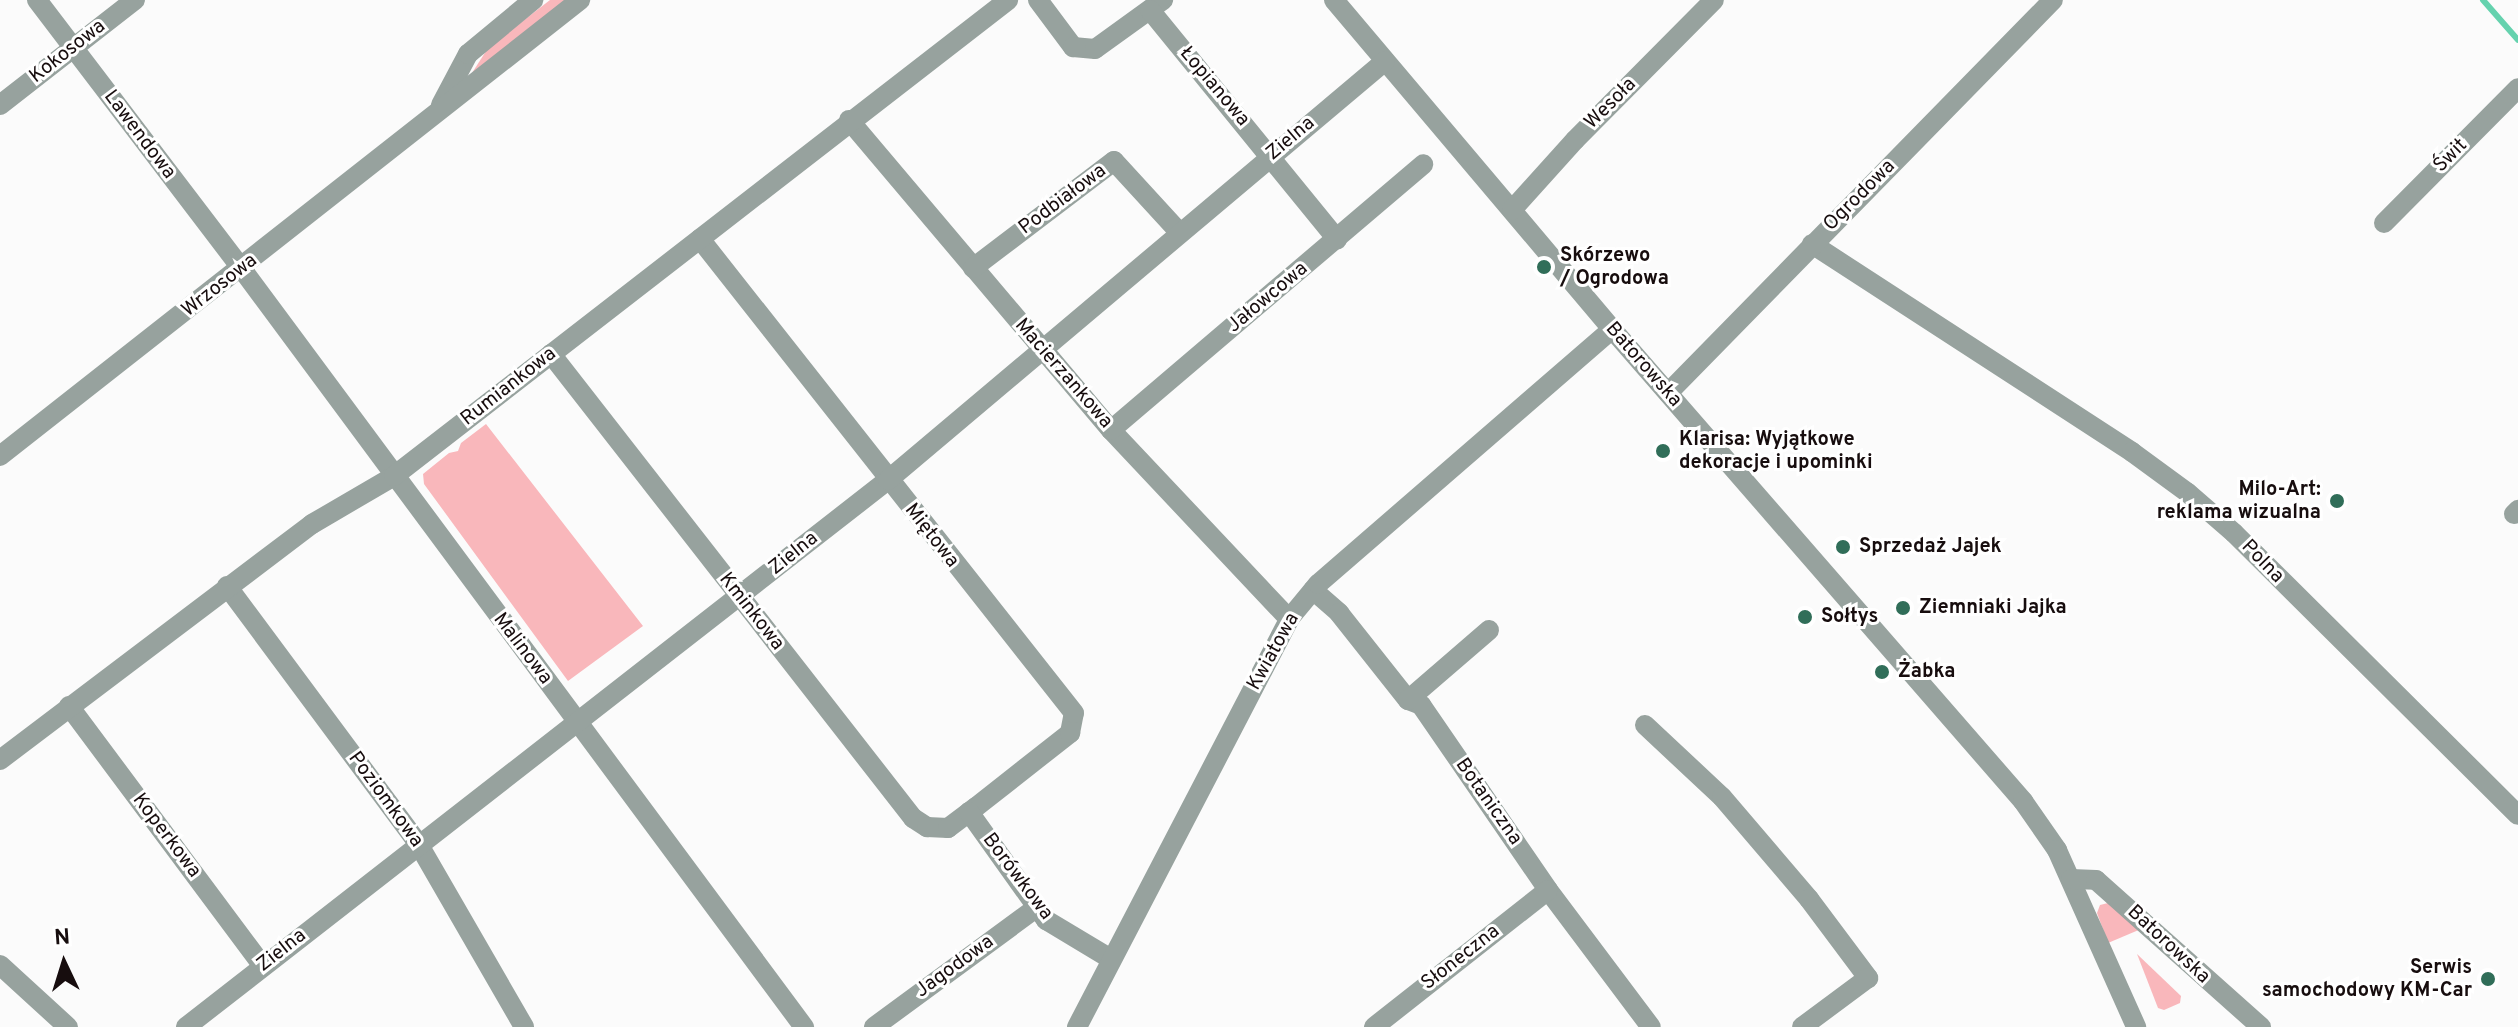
<!DOCTYPE html>
<html>
<head>
<meta charset="utf-8">
<style>
	body { margin:0 }
	#map { position:relative; width:2518px; height:1027px; overflow:hidden; background:#fbfbfb; font-family:Overpass,sans-serif }
	div>[style] { position:absolute }
	[style*='--x'] { left:calc(var(--x)*1px); top:calc(var(--y)*1px); width:calc(var(--w)*1px); rotate:calc(var(--a)*1deg) }
	.green>* { inset:0; background:#f9b7bb }
	.stream>* { height:6px; margin:-3px; padding:0 3px; transform-origin:3px; border-radius:3px; background:#65d2ae }
	.minor>* { height:20px; margin:-10px; padding:0 10px; transform-origin:10px; border-radius:10px; background:#97a29e }
	.dots>* { width:22px; height:22px; translate:-50% -50%; box-sizing:border-box; border:4px solid #fff; border-radius:50% }
	span { translate:-50% -50%; white-space:nowrap; text-align:center; line-height:1.15; -webkit-text-stroke:6px #fff; paint-order:stroke }
	.street-label { font-size:20px; color:#170d0e }
	.poi-label { font-size:20px; color:#170d0e; font-weight:700 }
	.left { translate:0 -50%; text-align:left }
	.right { translate:-100% -50%; text-align:right }
	.north { position:absolute; left:24px; top:923px; width:80px; height:80px; -webkit-text-stroke:6px #fff; paint-order:stroke; rotate:356deg; font-size:22px; font-weight:700; line-height:32px; text-align:center; color:#170d0e }
	.north::after { content:''; display:block; margin:auto; width:28px; height:36px; background:#170d0e; clip-path:polygon(50% 0,100% 100%,50% 72%,0 100%) }
</style>
</head>
<body>
<div id="map">
	<div class="green">
		<div style="clip-path:polygon(550px 0,570px 0,472px 73px,488px 48px)"></div>
		<div style="clip-path:polygon(486px 424px,643px 626px,568px 681px,424px 484px,423px 474px,449px 453px,458px 451px,461px 443px)"></div>
		<div style="clip-path:polygon(2108px 903px,2141px 929px,2108px 943px,2097px 913px,2100px 905px)"></div>
		<div style="clip-path:polygon(2137px 954px,2181px 996px,2180px 1003px,2164px 1010px,2158px 1008px)"></div>
	</div>
	<div class="stream">
		<div style="--x:2483;--y:0;--w:53;--a:48.8"></div>
	</div>
	<div class="minor">
		<div style="--x:37;--y:0;--w:338;--a:52.7"></div>
		<div style="--x:242;--y:269;--w:944;--a:53.45"></div>
		<div style="--x:1038;--y:0;--w:59;--a:53.3"></div>
		<div style="--x:1073;--y:47;--w:22;--a:5"></div>
		<div style="--x:1095;--y:49;--w:84;--a:-35.8"></div>
		<div style="--x:1334;--y:0;--w:431;--a:49.8"></div>
		<div style="--x:1612;--y:329;--w:626;--a:48.95"></div>
		<div style="--x:2023;--y:801;--w:60;--a:55.2"></div>
		<div style="--x:2057;--y:850;--w:194;--a:65.9"></div>
		<div style="--x:1150;--y:10;--w:296;--a:50.8"></div>
		<div style="--x:0;--y:105;--w:171;--a:-37.9"></div>
		<div style="--x:441;--y:105;--w:58;--a:-62.1"></div>
		<div style="--x:468;--y:54;--w:85;--a:-39.7"></div>
		<div style="--x:849;--y:120;--w:406;--a:49.8"></div>
		<div style="--x:1111;--y:430;--w:260;--a:46.7"></div>
		<div style="--x:1512;--y:210;--w:94;--a:-48"></div>
		<div style="--x:1575;--y:140;--w:197;--a:-45.2"></div>
		<div style="--x:2384;--y:223;--w:190;--a:-45.2"></div>
		<div style="--x:1812;--y:244;--w:382;--a:33"></div>
		<div style="--x:2132;--y:452;--w:69;--a:36.2"></div>
		<div style="--x:2188;--y:493;--w:61;--a:41"></div>
		<div style="--x:2234;--y:533;--w:400;--a:44.8"></div>
		<div style="--x:973;--y:268;--w:177;--a:-37.2"></div>
		<div style="--x:1114;--y:161;--w:96;--a:47.5"></div>
		<div style="--x:551;--y:354;--w:589;--a:52.04"></div>
		<div style="--x:913;--y:818;--w:17;--a:33"></div>
		<div style="--x:927;--y:827;--w:21;--a:3"></div>
		<div style="--x:948;--y:828;--w:35;--a:-37"></div>
		<div style="--x:976;--y:807;--w:120;--a:-38.2"></div>
		<div style="--x:1070;--y:733;--w:20;--a:-79"></div>
		<div style="--x:1074;--y:713;--w:604;--a:-128.27"></div>
		<div style="--x:1668;--y:393;--w:550;--a:-45.59"></div>
		<div style="--x:1111;--y:430;--w:410;--a:-40.4"></div>
		<div style="--x:0;--y:456;--w:738;--a:-38.17"></div>
		<div style="--x:2514;--y:514;--w:6;--a:-45"></div>
		<div style="--x:227;--y:586;--w:322;--a:53.4"></div>
		<div style="--x:419;--y:845;--w:210;--a:60"></div>
		<div style="--x:1313;--y:590;--w:35;--a:41"></div>
		<div style="--x:1339;--y:613;--w:111;--a:51.6"></div>
		<div style="--x:1408;--y:700;--w:14;--a:21"></div>
		<div style="--x:1421;--y:705;--w:224;--a:55.5"></div>
		<div style="--x:1548;--y:890;--w:171;--a:53.1"></div>
		<div style="--x:1408;--y:700;--w:107;--a:-40.8"></div>
		<div style="--x:69;--y:706;--w:324;--a:53.3"></div>
		<div style="--x:1645;--y:725;--w:105;--a:43.1"></div>
		<div style="--x:1722;--y:797;--w:134;--a:49.5"></div>
		<div style="--x:1809;--y:899;--w:99;--a:53.2"></div>
		<div style="--x:1868;--y:978;--w:82;--a:143.4"></div>
		<div style="--x:0;--y:760;--w:391;--a:-37.1"></div>
		<div style="--x:312;--y:524;--w:95;--a:-30.3"></div>
		<div style="--x:394;--y:476;--w:777;--a:-37.78"></div>
		<div style="--x:969;--y:812;--w:133;--a:54.5"></div>
		<div style="--x:1046;--y:920;--w:76;--a:31"></div>
		<div style="--x:2071;--y:879;--w:25;--a:2"></div>
		<div style="--x:2096;--y:880;--w:221;--a:41.7"></div>
		<div style="--x:0;--y:965;--w:92;--a:42.4"></div>
		<div style="--x:186;--y:1027;--w:890;--a:-37.93"></div>
		<div style="--x:888;--y:480;--w:650;--a:-40.13"></div>
		<div style="--x:874;--y:1027;--w:201;--a:-36.3"></div>
		<div style="--x:1077;--y:1027;--w:460;--a:-62.5"></div>
		<div style="--x:1289;--y:619;--w:45;--a:-50.4"></div>
		<div style="--x:1318;--y:584;--w:389;--a:-40.9"></div>
		<div style="--x:1374;--y:1027;--w:221;--a:-38.2"></div>
	</div>
	<div class="dots">
		<div style="left:1544px;top:267px;background:#316e59"></div>
		<div style="left:1663px;top:451px;background:#316e59"></div>
		<div style="left:2337px;top:501px;background:#316e59"></div>
		<div style="left:1843px;top:547px;background:#316e59"></div>
		<div style="left:1903px;top:608px;background:#316e59"></div>
		<div style="left:1805px;top:617px;background:#316e59"></div>
		<div style="left:1882px;top:672px;background:#316e59"></div>
		<div style="left:2488px;top:979px;background:#316e59"></div>
	</div>
	<div class="street-label">
		<span style="left:68px;top:52px;rotate:-38deg">Kokosowa</span>
		<span style="left:1214px;top:87px;rotate:50deg">Łopianowa</span>
		<span style="left:1611px;top:104px;rotate:-45deg">Wesoła</span>
		<span style="left:139px;top:135px;rotate:53deg">Lawendowa</span>
		<span style="left:1291px;top:139px;rotate:-40deg">Zielna</span>
		<span style="left:2451px;top:156px;rotate:-45deg">Świt</span>
		<span style="left:1860px;top:196px;rotate:-45deg">Ogrodowa</span>
		<span style="left:1063px;top:200px;rotate:-37deg">Podbiałowa</span>
		<span style="left:220px;top:286px;rotate:-38deg">Wrzosowa</span>
		<span style="left:1268px;top:298px;rotate:-40deg">Jałowcowa</span>
		<span style="left:1643px;top:365px;rotate:49deg">Batorowska</span>
		<span style="left:1063px;top:374px;rotate:49deg">Macierzankowa</span>
		<span style="left:509px;top:387px;rotate:-38deg">Rumiankowa</span>
		<span style="left:931px;top:536px;rotate:52deg">Miętowa</span>
		<span style="left:794px;top:554px;rotate:-39deg">Zielna</span>
		<span style="left:2262px;top:562px;rotate:46deg">Polna</span>
		<span style="left:751px;top:612px;rotate:52deg">Kminkowa</span>
		<span style="left:522px;top:649px;rotate:53deg">Malinowa</span>
		<span style="left:1274px;top:652px;rotate:-61deg">Kwiatowa</span>
		<span style="left:385px;top:800px;rotate:54deg">Poziomkowa</span>
		<span style="left:1488px;top:802px;rotate:55deg">Botaniczna</span>
		<span style="left:166px;top:836px;rotate:53deg">Koperkowa</span>
		<span style="left:1017px;top:877px;rotate:53deg">Borówkowa</span>
		<span style="left:2168px;top:945px;rotate:43deg">Batorowska</span>
		<span style="left:282px;top:951px;rotate:-38deg">Zielna</span>
		<span style="left:1461px;top:958px;rotate:-38deg">Słoneczna</span>
		<span style="left:955px;top:967px;rotate:-36deg">Jagodowa</span>
	</div>
	<div class="poi-label">
		<span class="left" style="left:1560px;top:268px">Skórzewo<br>/ Ogrodowa</span>
		<span class="left" style="left:1679px;top:452px">Klarisa: Wyjątkowe<br>dekoracje i upominki</span>
		<span class="right" style="left:2321px;top:502px">Milo-Art:<br>reklama wizualna</span>
		<span class="left" style="left:1859px;top:547px">Sprzedaż Jajek</span>
		<span class="left" style="left:1919px;top:608px">Ziemniaki Jajka</span>
		<span class="left" style="left:1821px;top:617px">Sołtys</span>
		<span class="left" style="left:1898px;top:672px">Żabka</span>
		<span class="right" style="left:2472px;top:980px">Serwis<br>samochodowy KM-Car</span>
	</div>
	<div class="north">N</div>
</div>
</body>
</html>
